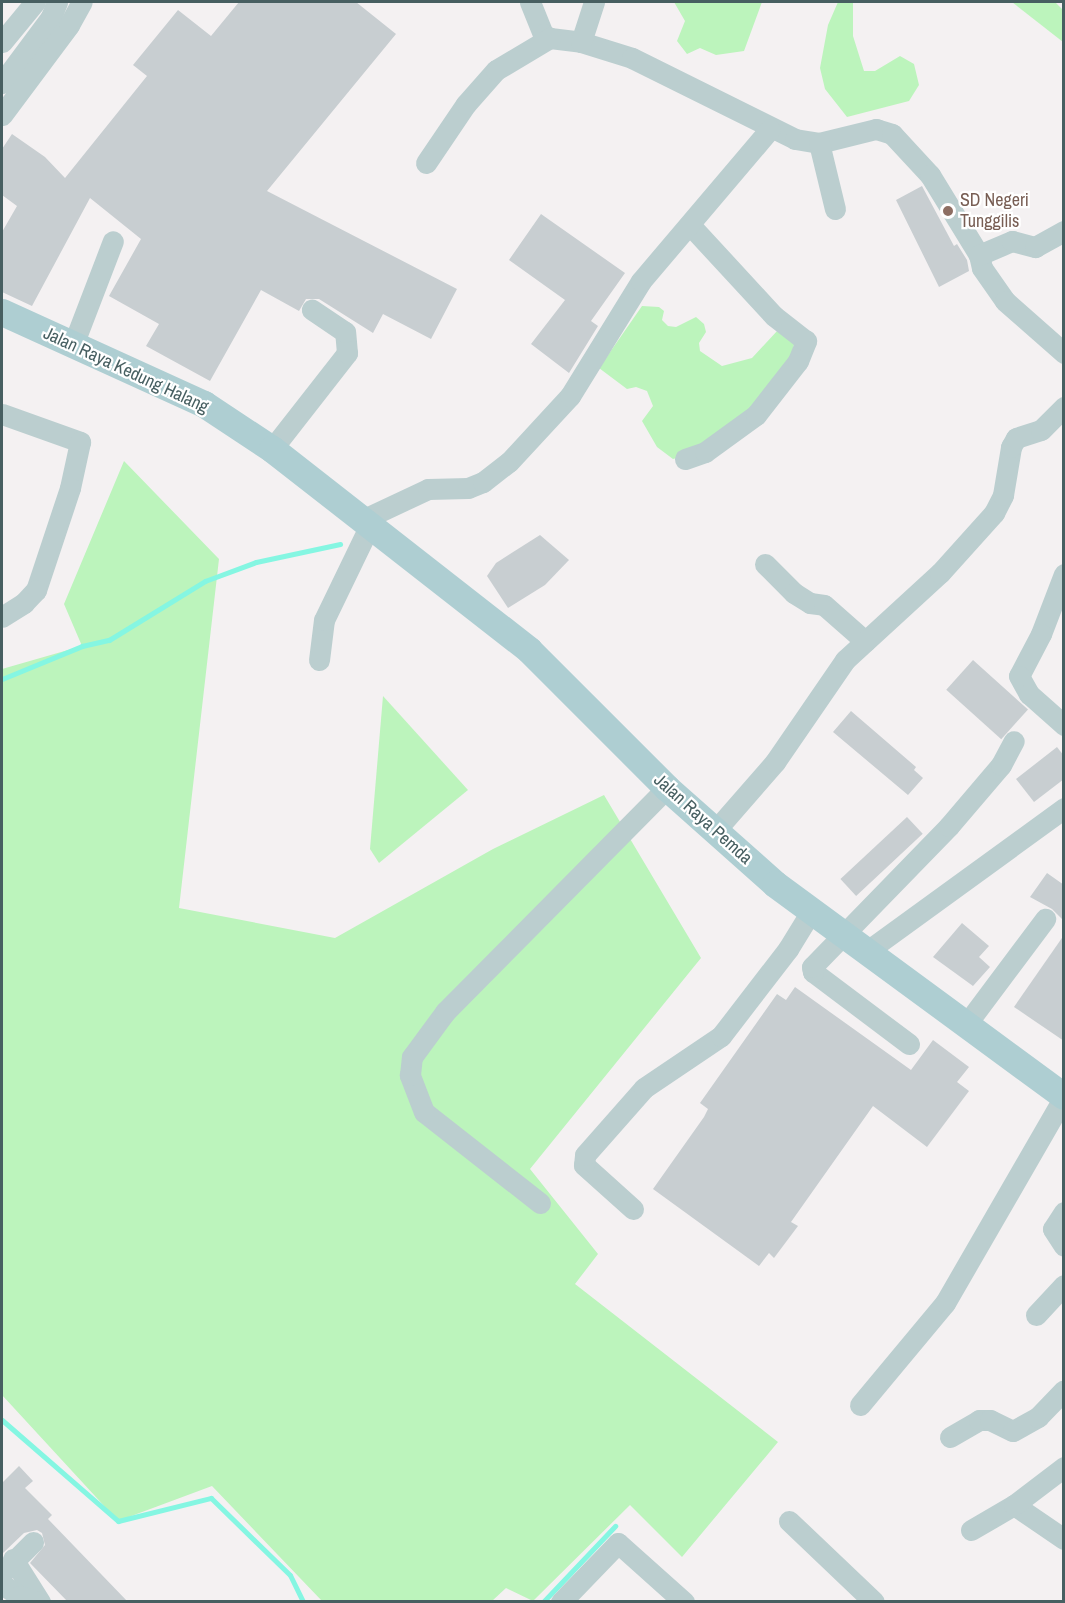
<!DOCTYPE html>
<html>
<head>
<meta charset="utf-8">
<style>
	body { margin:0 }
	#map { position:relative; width:1065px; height:1603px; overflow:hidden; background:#f4f1f2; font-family:"Archivo Narrow",sans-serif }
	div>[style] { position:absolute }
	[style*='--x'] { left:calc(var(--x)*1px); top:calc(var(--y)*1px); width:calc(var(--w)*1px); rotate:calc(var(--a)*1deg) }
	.green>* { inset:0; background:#bcf4bc }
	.stream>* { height:5px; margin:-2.5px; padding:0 2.5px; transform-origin:2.5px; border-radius:2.5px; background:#85f6e2 }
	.building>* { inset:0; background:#c8ced1; transform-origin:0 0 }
	.minor>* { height:21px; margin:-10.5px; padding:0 10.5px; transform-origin:10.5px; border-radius:10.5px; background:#bbcecf }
	.major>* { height:27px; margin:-13.5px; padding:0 13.5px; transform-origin:13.5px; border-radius:13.5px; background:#aeced2 }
	.dots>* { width:16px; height:16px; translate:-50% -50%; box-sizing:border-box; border:3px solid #fff; border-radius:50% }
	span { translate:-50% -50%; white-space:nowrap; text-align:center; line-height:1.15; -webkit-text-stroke:4.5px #fff; paint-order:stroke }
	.education-label { font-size:18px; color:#785e54 }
	.left { translate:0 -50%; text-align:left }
	.street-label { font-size:18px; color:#475f61 }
	.frame { position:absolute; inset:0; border:3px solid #475f61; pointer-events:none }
</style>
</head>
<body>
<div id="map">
	<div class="green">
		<div style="clip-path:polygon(674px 2px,762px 2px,744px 51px,716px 55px,700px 48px,687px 54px,677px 41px,685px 21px)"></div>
		<div style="clip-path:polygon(838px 2px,853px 2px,853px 36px,864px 71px,875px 71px,900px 56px,914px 64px,919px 85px,909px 101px,847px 117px,825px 89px,820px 68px,828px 25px)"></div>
		<div style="clip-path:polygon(1012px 2px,1055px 2px,1063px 10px,1063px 42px)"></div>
		<div style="clip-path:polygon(642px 306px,659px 307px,664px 311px,662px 320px,668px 326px,676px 327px,696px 317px,704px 324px,706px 332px,699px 343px,700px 351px,722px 366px,752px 358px,778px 330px,797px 333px,786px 376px,708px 450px,673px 459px,657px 447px,642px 421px,653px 406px,647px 391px,636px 387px,627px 389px,599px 368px)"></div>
		<div style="clip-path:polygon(124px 461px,219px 559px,179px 908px,335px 938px,493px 849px,604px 795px,701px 958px,530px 1169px,598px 1254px,575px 1284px,778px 1442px,682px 1557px,630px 1505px,533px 1601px,506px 1588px,492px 1601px,322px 1601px,212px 1486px,118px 1521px,2px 1395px,2px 669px,82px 646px,64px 604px)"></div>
		<div style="clip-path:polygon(383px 696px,468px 790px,379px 863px,370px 849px)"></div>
	</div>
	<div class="stream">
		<div style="--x:2;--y:679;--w:87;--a:-22.4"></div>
		<div style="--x:82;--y:646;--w:28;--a:-13"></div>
		<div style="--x:109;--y:640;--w:113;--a:-31.6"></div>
		<div style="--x:205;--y:581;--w:54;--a:-20.4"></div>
		<div style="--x:256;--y:562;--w:86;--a:-12.1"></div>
		<div style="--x:2;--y:1420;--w:154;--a:41"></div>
		<div style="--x:118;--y:1521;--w:96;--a:-13.9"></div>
		<div style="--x:211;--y:1498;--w:110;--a:44.3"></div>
		<div style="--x:290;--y:1575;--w:30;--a:64"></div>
		<div style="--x:543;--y:1602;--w:105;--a:-46.5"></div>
	</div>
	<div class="building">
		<div style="clip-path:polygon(239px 2px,356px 2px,396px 34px,267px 191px,457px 289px,431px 339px,383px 314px,373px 333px,319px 299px,306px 299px,299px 311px,261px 290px,210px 381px,146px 346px,159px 324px,109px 296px,141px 239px,90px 198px,32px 306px,2px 292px,2px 232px,17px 206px,2px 195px,2px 149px,12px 134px,45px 157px,65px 178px,147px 76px,133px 65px,178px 10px,211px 36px)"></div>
		<div style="clip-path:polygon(922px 186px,954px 246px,957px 244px,967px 260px,969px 271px,939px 287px,896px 200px)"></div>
		<div style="clip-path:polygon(541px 214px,625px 273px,591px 321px,598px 326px,569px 373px,531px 344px,565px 300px,509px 260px)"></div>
		<div style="clip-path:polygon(540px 535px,569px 560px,545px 585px,508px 608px,487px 576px,496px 563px)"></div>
		<div style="left:973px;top:660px;width:74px;height:40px;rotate:42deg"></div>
		<div style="clip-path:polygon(851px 711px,916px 767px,914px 770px,923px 778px,908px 795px,833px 732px)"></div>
		<div style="clip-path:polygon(1057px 747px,1064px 756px,1064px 779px,1034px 802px,1016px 779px)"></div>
		<div style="left:907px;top:817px;width:23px;height:91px;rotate:47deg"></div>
		<div style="clip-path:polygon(1047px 873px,1064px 885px,1064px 921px,1052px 909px,1030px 897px)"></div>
		<div style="clip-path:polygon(962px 923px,989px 946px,979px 957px,990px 967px,973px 986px,933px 957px)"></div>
		<div style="clip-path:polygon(1064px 935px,1064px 1041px,1014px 1007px)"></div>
		<div style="clip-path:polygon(795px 987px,911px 1070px,933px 1040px,969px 1067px,957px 1082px,969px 1091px,927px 1147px,873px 1106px,791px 1222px,798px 1226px,774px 1258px,769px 1253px,759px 1266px,653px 1189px,704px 1117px,708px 1109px,700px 1103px,777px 994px,786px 1000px)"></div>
		<div style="clip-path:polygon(19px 1466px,33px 1481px,25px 1488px,52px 1515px,48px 1519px,128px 1602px,68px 1602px,30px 1563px,45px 1545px,42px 1533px,37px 1530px,24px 1533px,2px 1554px,2px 1483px)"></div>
	</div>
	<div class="minor">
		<div style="--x:530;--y:2;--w:35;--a:68"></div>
		<div style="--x:543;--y:34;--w:8;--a:30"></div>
		<div style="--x:550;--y:38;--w:31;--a:7"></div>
		<div style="--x:581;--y:42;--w:53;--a:17.4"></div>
		<div style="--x:632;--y:58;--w:182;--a:26.4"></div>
		<div style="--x:795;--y:139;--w:24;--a:9"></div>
		<div style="--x:819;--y:143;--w:59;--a:-13.8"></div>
		<div style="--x:876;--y:129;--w:17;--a:17"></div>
		<div style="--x:892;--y:134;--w:56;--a:47.2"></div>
		<div style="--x:930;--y:175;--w:94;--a:58.5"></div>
		<div style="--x:979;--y:255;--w:13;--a:77"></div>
		<div style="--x:982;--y:268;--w:40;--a:55.1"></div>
		<div style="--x:1005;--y:301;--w:79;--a:41.4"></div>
		<div style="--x:2;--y:42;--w:52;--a:-50.5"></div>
		<div style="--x:581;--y:42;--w:42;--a:-72"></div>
		<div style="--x:2;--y:83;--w:82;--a:-53.4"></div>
		<div style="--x:51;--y:17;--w:16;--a:-68"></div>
		<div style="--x:2;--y:115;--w:112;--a:-53.3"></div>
		<div style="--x:69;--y:25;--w:26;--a:-61"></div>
		<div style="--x:819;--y:143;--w:68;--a:76.4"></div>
		<div style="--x:426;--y:163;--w:71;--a:-55.9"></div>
		<div style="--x:466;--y:104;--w:45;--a:-48.6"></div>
		<div style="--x:496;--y:70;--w:63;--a:-30.7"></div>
		<div style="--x:979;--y:255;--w:36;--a:-23"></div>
		<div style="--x:1012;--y:241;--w:24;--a:15"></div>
		<div style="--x:1035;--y:247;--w:33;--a:-29"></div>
		<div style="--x:73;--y:345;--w:111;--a:-69"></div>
		<div style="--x:2;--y:414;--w:83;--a:19.7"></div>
		<div style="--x:80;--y:442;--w:47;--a:102.3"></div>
		<div style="--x:70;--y:488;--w:108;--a:108.4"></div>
		<div style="--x:36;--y:590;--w:18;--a:133"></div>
		<div style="--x:24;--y:603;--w:26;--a:148"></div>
		<div style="--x:272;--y:449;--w:122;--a:-52"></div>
		<div style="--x:347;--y:353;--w:21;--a:-95"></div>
		<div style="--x:345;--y:332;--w:40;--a:-146"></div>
		<div style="--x:685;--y:459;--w:21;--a:-19"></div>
		<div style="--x:705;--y:452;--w:63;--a:-36"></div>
		<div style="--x:756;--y:415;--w:68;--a:-52.1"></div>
		<div style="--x:798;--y:361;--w:22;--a:-68"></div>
		<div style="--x:806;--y:341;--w:41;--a:-142"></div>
		<div style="--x:774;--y:316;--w:124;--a:-132.7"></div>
		<div style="--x:362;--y:520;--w:73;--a:-25.2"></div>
		<div style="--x:428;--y:489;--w:40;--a:-1.4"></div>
		<div style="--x:468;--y:488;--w:16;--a:-22"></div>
		<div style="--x:483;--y:482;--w:33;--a:-38"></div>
		<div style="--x:509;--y:462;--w:90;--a:-47.3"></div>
		<div style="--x:570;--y:396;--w:135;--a:-58.3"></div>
		<div style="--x:641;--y:281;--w:199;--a:-49.7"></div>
		<div style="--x:765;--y:564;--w:41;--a:45"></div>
		<div style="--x:794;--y:593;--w:19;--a:32"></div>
		<div style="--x:810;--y:603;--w:14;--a:8"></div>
		<div style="--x:824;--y:605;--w:55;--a:41.3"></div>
		<div style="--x:1064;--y:574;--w:64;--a:111"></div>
		<div style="--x:1041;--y:634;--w:47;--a:117.6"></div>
		<div style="--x:1019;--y:676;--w:21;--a:61"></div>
		<div style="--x:1029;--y:694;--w:47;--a:41.5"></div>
		<div style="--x:319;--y:660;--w:40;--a:-82.9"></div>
		<div style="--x:324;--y:620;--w:103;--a:-64.2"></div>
		<div style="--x:714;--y:832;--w:93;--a:-48.9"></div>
		<div style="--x:775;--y:762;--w:124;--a:-55.5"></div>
		<div style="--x:845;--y:660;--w:129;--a:-42.5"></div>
		<div style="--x:940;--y:573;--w:81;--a:-48"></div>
		<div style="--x:994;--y:513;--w:20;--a:-63"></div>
		<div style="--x:1003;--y:495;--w:49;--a:-80.5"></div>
		<div style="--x:1011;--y:447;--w:10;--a:-61"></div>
		<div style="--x:1016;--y:438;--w:26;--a:-18"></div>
		<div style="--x:1041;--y:430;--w:33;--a:-45"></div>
		<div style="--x:866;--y:952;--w:245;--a:-36"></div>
		<div style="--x:965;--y:1026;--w:134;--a:-53.2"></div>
		<div style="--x:909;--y:1044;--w:120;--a:-143.1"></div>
		<div style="--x:813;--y:972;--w:5;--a:-101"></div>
		<div style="--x:812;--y:967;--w:197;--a:-45.8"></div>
		<div style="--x:949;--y:826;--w:80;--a:-49.6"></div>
		<div style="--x:1001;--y:765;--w:27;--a:-62"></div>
		<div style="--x:540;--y:1203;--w:147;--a:-141.9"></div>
		<div style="--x:424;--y:1112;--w:40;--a:-111"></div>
		<div style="--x:410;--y:1075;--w:18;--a:-84"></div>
		<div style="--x:412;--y:1057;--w:56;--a:-53.7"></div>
		<div style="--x:445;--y:1012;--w:315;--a:-45.3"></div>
		<div style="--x:633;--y:1209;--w:66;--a:-138.1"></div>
		<div style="--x:584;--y:1165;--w:10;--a:-84"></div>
		<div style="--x:585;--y:1155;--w:89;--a:-48.6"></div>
		<div style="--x:644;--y:1088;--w:93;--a:-34"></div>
		<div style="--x:721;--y:1036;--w:110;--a:-52.4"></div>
		<div style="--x:788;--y:949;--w:46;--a:-58.4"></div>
		<div style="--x:1064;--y:1212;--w:20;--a:123"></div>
		<div style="--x:1053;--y:1229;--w:20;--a:57"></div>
		<div style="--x:1036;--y:1315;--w:41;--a:-47"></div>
		<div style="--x:860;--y:1405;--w:133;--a:-50.2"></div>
		<div style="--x:945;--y:1303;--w:238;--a:-60"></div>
		<div style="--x:950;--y:1437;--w:34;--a:-30"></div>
		<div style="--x:979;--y:1420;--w:11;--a:0"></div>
		<div style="--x:990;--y:1420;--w:25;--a:26"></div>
		<div style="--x:1013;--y:1431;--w:29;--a:-29"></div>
		<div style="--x:1038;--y:1417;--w:37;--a:-46"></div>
		<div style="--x:1014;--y:1505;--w:60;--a:34.2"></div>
		<div style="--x:789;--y:1521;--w:117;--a:43.6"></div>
		<div style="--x:971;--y:1530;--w:50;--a:-30.2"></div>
		<div style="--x:1014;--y:1505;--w:63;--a:-37.2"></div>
		<div style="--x:13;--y:1559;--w:51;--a:57.9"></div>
		<div style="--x:2;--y:1573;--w:44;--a:-45"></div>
		<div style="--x:2;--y:1584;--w:21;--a:35"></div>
		<div style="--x:19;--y:1596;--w:21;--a:17"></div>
		<div style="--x:561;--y:1602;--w:82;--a:-46"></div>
		<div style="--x:618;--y:1543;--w:89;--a:41.8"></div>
	</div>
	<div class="major">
		<div style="--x:2;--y:312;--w:222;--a:24.5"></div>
		<div style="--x:204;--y:404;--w:82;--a:33.5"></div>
		<div style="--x:272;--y:449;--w:326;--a:38"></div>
		<div style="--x:529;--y:650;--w:195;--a:45"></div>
		<div style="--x:667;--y:788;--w:144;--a:41.6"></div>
		<div style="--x:775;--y:884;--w:358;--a:36.3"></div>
	</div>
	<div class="dots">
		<div style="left:948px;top:211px;background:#8d6e63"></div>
	</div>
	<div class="education-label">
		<span class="left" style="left:960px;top:211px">SD Negeri<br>Tunggilis</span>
	</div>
	<div class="street-label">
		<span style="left:126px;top:370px;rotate:25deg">Jalan Raya Kedung Halang</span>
		<span style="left:703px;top:819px;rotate:42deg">Jalan Raya Pemda</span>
	</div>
	<div class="frame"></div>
</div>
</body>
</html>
